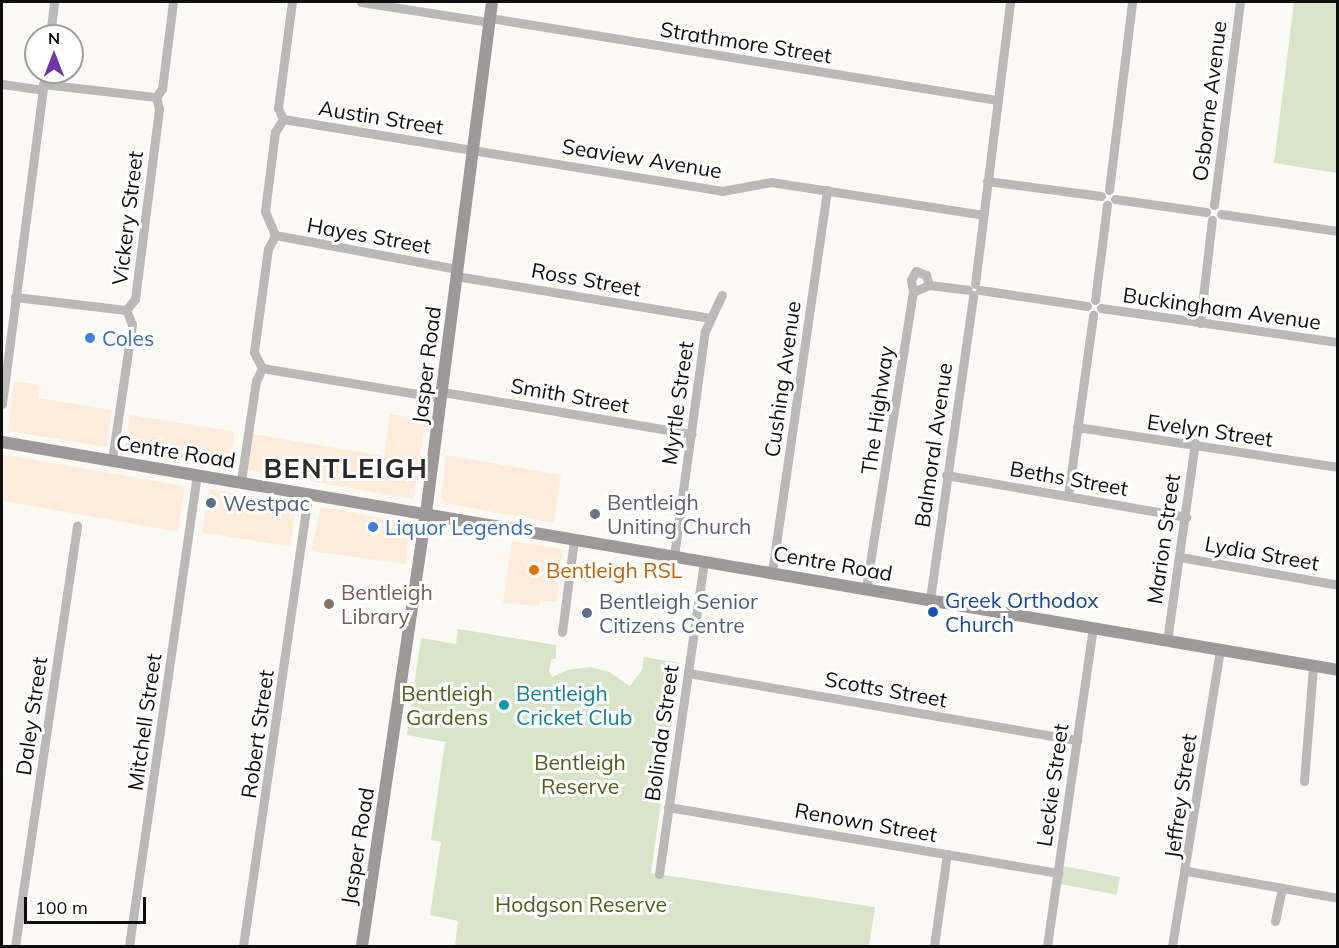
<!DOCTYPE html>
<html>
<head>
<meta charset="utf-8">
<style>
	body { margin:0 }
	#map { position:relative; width:1339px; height:948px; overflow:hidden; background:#fbfaf4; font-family:Mulish,sans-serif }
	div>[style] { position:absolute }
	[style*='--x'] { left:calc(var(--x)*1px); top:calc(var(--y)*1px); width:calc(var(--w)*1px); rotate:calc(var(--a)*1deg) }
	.commercial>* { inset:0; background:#ffecdb; transform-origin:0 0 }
	.green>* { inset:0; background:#d9e5c8; transform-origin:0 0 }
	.street>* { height:9px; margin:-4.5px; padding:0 4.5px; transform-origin:4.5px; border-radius:4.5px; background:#bbb8b8 }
	.secondary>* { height:12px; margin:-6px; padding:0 6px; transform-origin:6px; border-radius:6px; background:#9d9998 }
	.dots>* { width:16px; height:16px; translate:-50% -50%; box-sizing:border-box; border:3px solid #fff; border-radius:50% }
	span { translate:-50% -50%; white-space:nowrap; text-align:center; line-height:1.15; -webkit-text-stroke:6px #fff; paint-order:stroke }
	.street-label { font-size:21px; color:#0e0e0c }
	.shop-label { font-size:21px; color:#366cbe }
	.left { translate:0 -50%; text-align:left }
	.worship-label { font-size:21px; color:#5b616d }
	.service-label { font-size:21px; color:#4e5e75 }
	.food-label { font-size:21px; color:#c56008 }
	.education-label { font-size:21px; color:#785e54 }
	.transit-label { font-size:21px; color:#164399 }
	.park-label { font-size:21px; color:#49601b }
	.culture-label { font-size:21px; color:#0d838f }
	.district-label { font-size:27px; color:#2b2a26; font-weight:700; letter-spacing:1.5px }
	.frame { position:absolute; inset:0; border:3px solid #0e0e0c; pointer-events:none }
	.north { position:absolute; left:24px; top:24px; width:60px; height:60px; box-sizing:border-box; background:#fff; border:2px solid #9f9f9e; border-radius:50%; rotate:0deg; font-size:16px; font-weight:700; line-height:24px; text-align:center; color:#0e0e0c }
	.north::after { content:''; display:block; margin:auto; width:21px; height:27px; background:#7234aa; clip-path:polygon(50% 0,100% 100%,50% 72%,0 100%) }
	.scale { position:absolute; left:24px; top:897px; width:122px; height:27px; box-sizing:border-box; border:3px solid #0e0e0c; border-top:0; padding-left:8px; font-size:18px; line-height:21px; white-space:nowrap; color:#0e0e0c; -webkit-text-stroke:4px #fff; paint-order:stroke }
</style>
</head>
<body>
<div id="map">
	<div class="commercial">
		<div style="clip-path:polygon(14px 381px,40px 385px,38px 398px,112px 410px,107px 447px,8px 431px)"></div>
		<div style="clip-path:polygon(390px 414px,426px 420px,413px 499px,248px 470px,253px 434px,384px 456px)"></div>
		<div style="left:130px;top:415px;width:106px;height:35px;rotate:9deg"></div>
		<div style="left:2px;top:454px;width:186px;height:46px;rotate:10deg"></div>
		<div style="clip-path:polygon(446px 455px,561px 475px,554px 523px,445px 503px,441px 496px)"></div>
		<div style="left:209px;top:489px;width:89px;height:44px;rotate:9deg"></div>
		<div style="clip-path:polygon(321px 507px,409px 523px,406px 564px,311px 551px)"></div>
		<div style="clip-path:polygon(512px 541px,563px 549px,556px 602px,540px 600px,539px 606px,503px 603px)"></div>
	</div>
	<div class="green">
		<div style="clip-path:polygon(1294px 2px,1337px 2px,1337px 173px,1274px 163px)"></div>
		<div style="clip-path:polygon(458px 629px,556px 645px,556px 658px,551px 660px,549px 671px,552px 677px,567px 670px,590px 667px,609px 672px,630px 686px,642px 670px,644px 657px,680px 663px,651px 873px,875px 907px,869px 946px,455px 946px,458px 921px,430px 915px,441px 842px,431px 840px,445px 742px,407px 735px,421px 638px,456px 644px)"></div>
		<div style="left:1063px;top:866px;width:58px;height:18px;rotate:11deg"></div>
	</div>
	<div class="street">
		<div style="--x:361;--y:2;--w:130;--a:8.9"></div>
		<div style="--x:490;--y:18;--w:514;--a:9.19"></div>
		<div style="--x:50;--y:36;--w:34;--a:-83"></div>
		<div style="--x:2;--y:84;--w:41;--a:8.3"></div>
		<div style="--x:43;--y:84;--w:114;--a:6.6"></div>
		<div style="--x:283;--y:119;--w:445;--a:9.3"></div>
		<div style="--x:722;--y:191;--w:50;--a:-10.4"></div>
		<div style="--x:771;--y:182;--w:215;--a:8.8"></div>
		<div style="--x:987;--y:181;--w:115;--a:7.5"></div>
		<div style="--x:1109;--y:190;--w:189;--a:-83"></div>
		<div style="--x:1115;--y:199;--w:92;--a:8.1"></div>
		<div style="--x:1214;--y:205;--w:205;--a:-82.7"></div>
		<div style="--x:1221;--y:214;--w:118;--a:8.3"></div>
		<div style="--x:275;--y:235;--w:185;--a:10.6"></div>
		<div style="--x:456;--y:276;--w:256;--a:9.4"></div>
		<div style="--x:975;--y:284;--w:284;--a:-82.9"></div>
		<div style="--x:980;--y:290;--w:108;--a:8.5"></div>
		<div style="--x:913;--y:292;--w:12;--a:-99"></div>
		<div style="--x:911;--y:280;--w:10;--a:-61"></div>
		<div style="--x:916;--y:271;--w:11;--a:22"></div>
		<div style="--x:926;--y:275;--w:10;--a:73"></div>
		<div style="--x:15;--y:297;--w:112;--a:6.7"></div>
		<div style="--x:1095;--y:300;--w:96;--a:-82.8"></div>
		<div style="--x:1101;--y:308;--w:239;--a:8.2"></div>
		<div style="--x:126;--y:310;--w:14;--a:-51"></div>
		<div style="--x:135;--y:299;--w:192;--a:-82.8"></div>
		<div style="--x:159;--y:109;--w:12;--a:-104"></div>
		<div style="--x:156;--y:97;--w:10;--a:-53"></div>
		<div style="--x:162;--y:89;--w:88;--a:-82.8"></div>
		<div style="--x:1200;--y:323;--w:104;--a:-83.4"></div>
		<div style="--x:262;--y:368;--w:182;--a:9.5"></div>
		<div style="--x:443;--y:392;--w:252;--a:9.6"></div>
		<div style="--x:2;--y:404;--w:335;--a:-82.6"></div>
		<div style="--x:1077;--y:427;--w:264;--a:8.7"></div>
		<div style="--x:112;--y:460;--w:137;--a:-81.6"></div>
		<div style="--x:132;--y:324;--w:15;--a:-113"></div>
		<div style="--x:946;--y:475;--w:244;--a:9.9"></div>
		<div style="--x:241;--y:481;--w:101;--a:-81.5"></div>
		<div style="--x:256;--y:381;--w:14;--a:-65"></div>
		<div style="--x:262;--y:368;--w:18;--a:-117"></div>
		<div style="--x:254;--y:352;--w:104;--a:-82.3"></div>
		<div style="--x:268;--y:249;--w:16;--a:-63"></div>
		<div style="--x:275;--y:235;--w:26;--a:-113"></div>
		<div style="--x:265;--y:211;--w:80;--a:-82.8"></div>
		<div style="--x:275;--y:132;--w:15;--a:-58"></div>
		<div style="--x:283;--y:119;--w:12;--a:-114"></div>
		<div style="--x:278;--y:108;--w:107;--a:-82.5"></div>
		<div style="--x:1068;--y:496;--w:183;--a:-82.1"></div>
		<div style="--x:674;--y:556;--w:227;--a:-82.2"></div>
		<div style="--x:705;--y:331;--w:40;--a:-65"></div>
		<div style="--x:1180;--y:557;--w:160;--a:10"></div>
		<div style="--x:772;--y:572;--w:386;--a:-81.8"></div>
		<div style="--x:866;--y:588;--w:300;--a:-81"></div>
		<div style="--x:913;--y:292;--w:17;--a:-24"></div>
		<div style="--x:929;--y:285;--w:39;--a:7"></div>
		<div style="--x:930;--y:599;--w:307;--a:-81.9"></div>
		<div style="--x:562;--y:632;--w:94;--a:-82.6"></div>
		<div style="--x:1167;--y:641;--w:200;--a:-82"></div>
		<div style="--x:688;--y:673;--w:395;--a:9.8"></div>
		<div style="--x:1304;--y:781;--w:115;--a:-85.5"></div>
		<div style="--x:668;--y:807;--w:396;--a:9.6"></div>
		<div style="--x:1187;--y:871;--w:153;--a:10.1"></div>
		<div style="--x:659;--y:874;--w:316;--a:-81.8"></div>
		<div style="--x:1275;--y:921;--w:34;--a:-78"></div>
		<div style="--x:15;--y:946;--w:425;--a:-81.6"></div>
		<div style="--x:129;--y:946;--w:477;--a:-81.8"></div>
		<div style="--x:243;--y:946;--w:458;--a:-81.8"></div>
		<div style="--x:934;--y:946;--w:93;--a:-82"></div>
		<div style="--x:1047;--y:946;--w:321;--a:-81.8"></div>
		<div style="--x:1172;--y:946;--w:300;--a:-80.8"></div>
	</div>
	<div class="secondary">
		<div style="--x:2;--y:442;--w:1355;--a:9.68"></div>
		<div style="--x:362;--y:946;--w:438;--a:-81.6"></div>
		<div style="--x:426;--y:513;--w:515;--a:-82.64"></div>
	</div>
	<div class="dots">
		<div style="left:90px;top:338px;background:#3f7fe0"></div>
		<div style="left:211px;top:503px;background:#5c6f8a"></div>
		<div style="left:595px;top:514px;background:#6b7280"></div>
		<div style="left:373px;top:527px;background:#3f7fe0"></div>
		<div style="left:534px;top:570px;background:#e8710a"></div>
		<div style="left:329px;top:604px;background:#8d6e63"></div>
		<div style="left:933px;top:612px;background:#1a4fb4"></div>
		<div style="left:587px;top:613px;background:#5c6f8a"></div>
		<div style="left:504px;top:705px;background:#0f9aa8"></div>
	</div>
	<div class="street-label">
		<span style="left:746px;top:42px;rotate:9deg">Strathmore Street</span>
		<span style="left:1209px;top:101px;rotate:-83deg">Osborne Avenue</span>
		<span style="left:381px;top:117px;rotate:9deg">Austin Street</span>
		<span style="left:642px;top:158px;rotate:9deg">Seaview Avenue</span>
		<span style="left:127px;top:218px;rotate:-83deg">Vickery Street</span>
		<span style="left:369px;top:235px;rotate:10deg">Hayes Street</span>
		<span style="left:586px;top:279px;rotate:10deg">Ross Street</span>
		<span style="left:1222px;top:308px;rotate:8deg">Buckingham Avenue</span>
		<span style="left:426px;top:365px;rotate:-83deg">Jasper Road</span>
		<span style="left:782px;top:379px;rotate:-82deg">Cushing Avenue</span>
		<span style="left:570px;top:395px;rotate:10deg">Smith Street</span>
		<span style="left:677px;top:403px;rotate:-82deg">Myrtle Street</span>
		<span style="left:877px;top:410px;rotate:-82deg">The Highway</span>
		<span style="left:1210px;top:430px;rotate:8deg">Evelyn Street</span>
		<span style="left:933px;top:445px;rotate:-82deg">Balmoral Avenue</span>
		<span style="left:176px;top:451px;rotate:9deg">Centre Road</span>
		<span style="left:1069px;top:478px;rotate:10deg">Beths Street</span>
		<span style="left:1163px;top:539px;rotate:-82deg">Marion Street</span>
		<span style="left:1262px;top:553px;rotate:10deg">Lydia Street</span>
		<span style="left:833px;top:563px;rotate:10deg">Centre Road</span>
		<span style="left:886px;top:689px;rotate:10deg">Scotts Street</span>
		<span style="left:31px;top:716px;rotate:-82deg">Daley Street</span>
		<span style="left:144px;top:722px;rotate:-82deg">Mitchell Street</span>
		<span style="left:661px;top:733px;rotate:-82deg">Bolinda Street</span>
		<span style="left:257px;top:734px;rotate:-82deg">Robert Street</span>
		<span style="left:1052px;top:785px;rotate:-82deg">Leckie Street</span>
		<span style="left:1180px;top:796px;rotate:-82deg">Jeffrey Street</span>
		<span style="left:866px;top:822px;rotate:10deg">Renown Street</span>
		<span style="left:357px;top:846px;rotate:-81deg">Jasper Road</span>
	</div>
	<div class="shop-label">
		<span class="left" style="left:102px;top:338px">Coles</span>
		<span class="left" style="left:385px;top:527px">Liquor Legends</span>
	</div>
	<div class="worship-label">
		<span class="left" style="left:607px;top:514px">Bentleigh<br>Uniting Church</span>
	</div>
	<div class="service-label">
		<span class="left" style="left:223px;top:503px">Westpac</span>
		<span class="left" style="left:599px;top:613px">Bentleigh Senior<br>Citizens Centre</span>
	</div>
	<div class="food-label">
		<span class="left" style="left:546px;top:570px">Bentleigh RSL</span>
	</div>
	<div class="education-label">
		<span class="left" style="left:341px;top:604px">Bentleigh<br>Library</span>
	</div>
	<div class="transit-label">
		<span class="left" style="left:945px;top:612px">Greek Orthodox<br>Church</span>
	</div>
	<div class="park-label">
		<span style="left:447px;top:705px">Bentleigh<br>Gardens</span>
		<span style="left:580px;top:774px">Bentleigh<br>Reserve</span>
		<span style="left:581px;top:904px">Hodgson Reserve</span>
	</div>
	<div class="culture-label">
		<span class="left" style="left:516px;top:705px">Bentleigh<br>Cricket Club</span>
	</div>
	<div class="district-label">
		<span style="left:346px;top:469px">BENTLEIGH</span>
	</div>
	<div class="frame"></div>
	<div class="north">N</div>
	<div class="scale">100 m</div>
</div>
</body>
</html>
